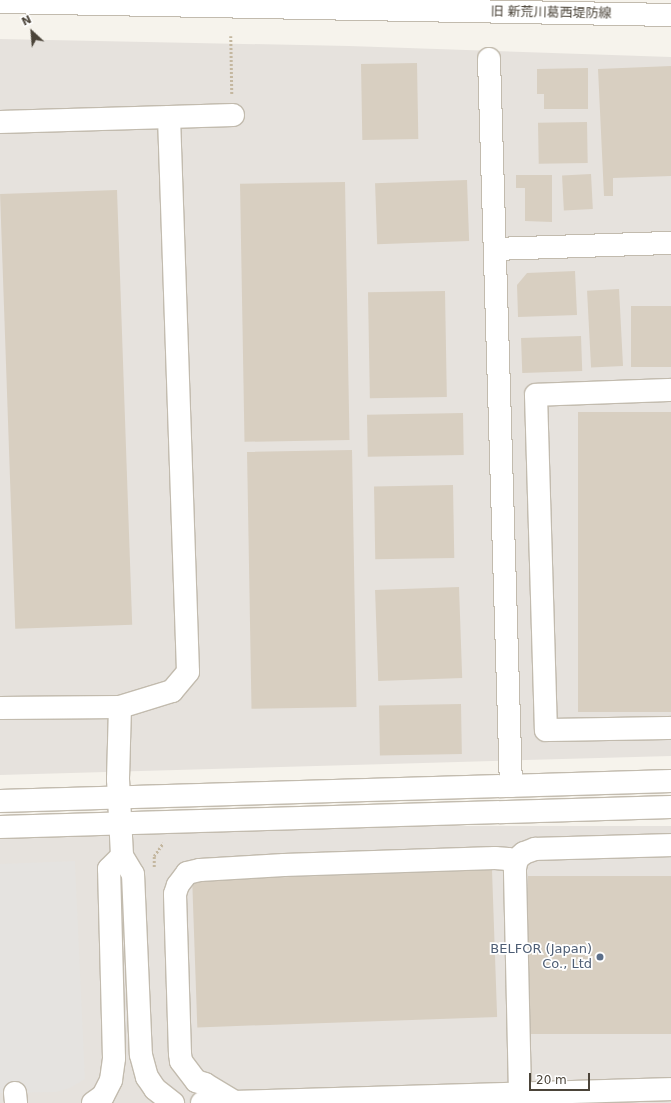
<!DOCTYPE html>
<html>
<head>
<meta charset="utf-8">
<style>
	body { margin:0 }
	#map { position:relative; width:671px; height:1103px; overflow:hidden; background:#f6f3ec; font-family:"DejaVu Sans","Noto Sans JP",sans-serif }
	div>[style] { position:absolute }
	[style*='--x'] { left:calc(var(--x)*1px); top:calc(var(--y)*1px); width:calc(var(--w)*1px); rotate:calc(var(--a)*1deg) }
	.industrial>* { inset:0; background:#e6e2dd; transform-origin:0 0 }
	.parking>* { inset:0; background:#e5e3e0 }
	.building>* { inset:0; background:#d8cfc1; transform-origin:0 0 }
	.path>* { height:2.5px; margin-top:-1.25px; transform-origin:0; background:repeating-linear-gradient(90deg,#c4b79f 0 2px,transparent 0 4px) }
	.roads { filter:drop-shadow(1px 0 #c2bbae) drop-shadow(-1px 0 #c2bbae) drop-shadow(0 1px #c2bbae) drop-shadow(0 -1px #c2bbae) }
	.minor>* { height:22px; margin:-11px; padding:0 11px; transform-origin:11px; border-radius:11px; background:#fff }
	.dots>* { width:11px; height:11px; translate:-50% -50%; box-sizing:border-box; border:2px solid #fff; border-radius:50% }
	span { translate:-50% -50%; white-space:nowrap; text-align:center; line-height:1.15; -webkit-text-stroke:3.5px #fff; paint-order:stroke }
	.street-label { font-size:13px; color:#4b4439 }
	.service-label { font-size:13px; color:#4e5e75 }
	.right { translate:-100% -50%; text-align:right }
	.north { position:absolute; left:12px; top:12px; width:40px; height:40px; -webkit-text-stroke:3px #fff; paint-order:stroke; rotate:334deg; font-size:11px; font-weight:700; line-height:16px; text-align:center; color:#4b4439 }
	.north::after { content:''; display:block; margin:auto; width:14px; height:18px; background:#4b4439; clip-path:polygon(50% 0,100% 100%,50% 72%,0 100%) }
	.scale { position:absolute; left:529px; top:1073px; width:61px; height:18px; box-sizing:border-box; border:2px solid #4b4439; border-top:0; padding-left:5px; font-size:12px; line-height:14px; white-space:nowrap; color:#4b4439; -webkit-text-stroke:3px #fff; paint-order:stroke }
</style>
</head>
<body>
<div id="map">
	<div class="industrial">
		<div style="clip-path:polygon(0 39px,349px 46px,671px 57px,671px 756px,0 775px)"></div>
		<div style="left:671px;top:826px;width:277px;height:671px;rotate:90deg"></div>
	</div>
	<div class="parking">
		<div style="clip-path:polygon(75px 861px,85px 1079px,70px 1088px,56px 1092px,0 1093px,0 864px)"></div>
	</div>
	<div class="building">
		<div style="left:417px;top:63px;width:76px;height:56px;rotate:89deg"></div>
		<div style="clip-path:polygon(671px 66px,671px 176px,613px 178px,613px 196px,604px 196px,598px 69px)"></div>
		<div style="clip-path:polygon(588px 68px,588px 109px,544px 109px,544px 94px,537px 94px,537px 69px)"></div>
		<div style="left:587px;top:122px;width:41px;height:49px;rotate:89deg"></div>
		<div style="left:591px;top:174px;width:35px;height:29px;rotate:87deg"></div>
		<div style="clip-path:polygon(516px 175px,552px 175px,552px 222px,525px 221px,525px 188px,516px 188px)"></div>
		<div style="left:467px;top:180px;width:61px;height:92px;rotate:88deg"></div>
		<div style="left:345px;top:182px;width:258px;height:105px;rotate:89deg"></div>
		<div style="left:117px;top:190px;width:435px;height:117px;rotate:88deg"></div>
		<div style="clip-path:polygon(575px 271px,577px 315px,518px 317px,517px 285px,527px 273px)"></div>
		<div style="left:619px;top:289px;width:77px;height:32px;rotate:87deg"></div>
		<div style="left:445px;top:291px;width:106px;height:77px;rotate:89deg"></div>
		<div style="left:671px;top:306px;width:61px;height:40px;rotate:90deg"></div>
		<div style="left:581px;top:336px;width:35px;height:60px;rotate:88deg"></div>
		<div style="left:671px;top:412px;width:300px;height:93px;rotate:90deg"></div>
		<div style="left:463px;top:413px;width:42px;height:96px;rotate:89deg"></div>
		<div style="left:352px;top:450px;width:257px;height:105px;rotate:89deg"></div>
		<div style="left:453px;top:485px;width:73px;height:79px;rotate:89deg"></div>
		<div style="left:459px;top:587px;width:91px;height:84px;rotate:88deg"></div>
		<div style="left:461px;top:704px;width:50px;height:82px;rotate:89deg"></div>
		<div style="left:492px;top:870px;width:147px;height:300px;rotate:88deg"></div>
		<div style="left:671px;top:876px;width:158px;height:143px;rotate:90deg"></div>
	</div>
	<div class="path">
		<div style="--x:231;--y:36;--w:59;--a:89"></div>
		<div style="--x:154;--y:867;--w:11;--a:-90"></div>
		<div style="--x:154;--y:856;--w:16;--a:-55"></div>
	</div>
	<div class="roads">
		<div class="minor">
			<div style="--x:0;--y:2;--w:671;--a:1.11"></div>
			<div style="--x:489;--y:59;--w:727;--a:88.27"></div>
			<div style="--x:169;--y:117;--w:64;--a:-1.8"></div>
			<div style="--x:0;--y:122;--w:169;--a:-1.7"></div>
			<div style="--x:169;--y:117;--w:555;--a:88.04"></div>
			<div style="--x:188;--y:672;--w:25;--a:130"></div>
			<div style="--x:172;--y:691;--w:54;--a:162.9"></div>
			<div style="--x:120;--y:707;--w:120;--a:179.5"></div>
			<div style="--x:495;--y:249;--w:176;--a:-2"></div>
			<div style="--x:671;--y:390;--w:135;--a:177.9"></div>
			<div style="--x:536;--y:395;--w:335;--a:88.3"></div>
			<div style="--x:546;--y:730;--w:125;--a:-0.9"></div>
			<div style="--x:120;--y:707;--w:72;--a:91.6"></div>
			<div style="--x:118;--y:779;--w:77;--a:87"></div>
			<div style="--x:122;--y:856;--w:21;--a:59"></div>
			<div style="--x:133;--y:874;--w:181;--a:87.5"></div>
			<div style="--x:141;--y:1055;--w:23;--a:75"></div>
			<div style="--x:147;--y:1077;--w:14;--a:56"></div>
			<div style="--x:155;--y:1089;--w:23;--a:38"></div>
			<div style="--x:0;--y:801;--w:671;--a:-1.71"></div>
			<div style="--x:0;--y:827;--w:671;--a:-1.71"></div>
			<div style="--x:15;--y:1093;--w:10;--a:84"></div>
			<div style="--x:520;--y:1093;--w:225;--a:-91.3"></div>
			<div style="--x:515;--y:868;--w:9;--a:-77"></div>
			<div style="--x:517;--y:859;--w:9;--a:-41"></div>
			<div style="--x:524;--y:853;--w:12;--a:-20"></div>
			<div style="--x:535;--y:849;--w:136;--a:-1.7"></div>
			<div style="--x:233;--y:1101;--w:33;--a:-149"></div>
			<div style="--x:205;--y:1084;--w:9;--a:-162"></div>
			<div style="--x:196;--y:1081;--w:25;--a:-127"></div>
			<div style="--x:181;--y:1061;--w:7;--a:-98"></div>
			<div style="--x:180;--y:1054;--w:160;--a:-91.8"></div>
			<div style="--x:175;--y:894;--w:9;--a:-72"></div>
			<div style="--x:178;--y:885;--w:15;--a:-53"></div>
			<div style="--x:187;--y:873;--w:13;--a:-13"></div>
			<div style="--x:200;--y:870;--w:84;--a:-3.4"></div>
			<div style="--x:284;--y:865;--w:211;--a:-1.9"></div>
			<div style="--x:495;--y:858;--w:13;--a:4"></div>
			<div style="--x:508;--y:859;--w:4;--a:27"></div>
			<div style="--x:512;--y:861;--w:8;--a:67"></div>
			<div style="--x:93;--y:1103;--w:12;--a:-35"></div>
			<div style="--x:103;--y:1096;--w:18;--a:-63"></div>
			<div style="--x:111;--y:1080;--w:22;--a:-82"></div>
			<div style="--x:114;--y:1058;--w:189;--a:-91.5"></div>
			<div style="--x:109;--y:869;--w:18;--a:-45"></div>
			<div style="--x:202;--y:1103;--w:469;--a:-1.7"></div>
		</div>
	</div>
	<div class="dots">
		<div style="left:600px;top:957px;background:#5c6f8a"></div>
	</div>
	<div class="street-label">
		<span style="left:551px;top:13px;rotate:1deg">旧 新荒川葛西堤防線</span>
	</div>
	<div class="service-label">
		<span class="right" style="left:592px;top:957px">BELFOR (Japan)<br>Co., Ltd</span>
	</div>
	<div class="north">N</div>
	<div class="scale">20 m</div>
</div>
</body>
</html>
